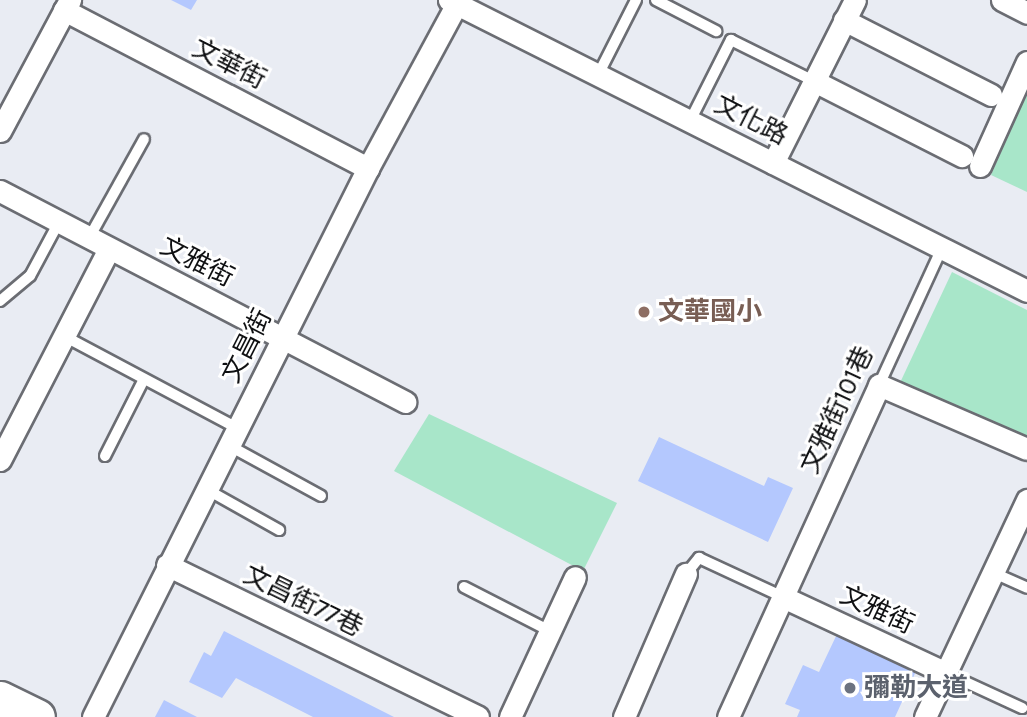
<!DOCTYPE html>
<html>
<head>
<meta charset="utf-8">
<style>
	body { margin:0 }
	#map { position:relative; width:1027px; height:717px; overflow:hidden; background:#e9ecf3; font-family:Karla,"Noto Sans TC",sans-serif }
	div>[style] { position:absolute }
	[style*='--x'] { left:calc(var(--x)*1px); top:calc(var(--y)*1px); width:calc(var(--w)*1px); rotate:calc(var(--a)*1deg) }
	.green>* { inset:0; background:#a8e6c9 }
	.building>* { inset:0; background:#b4c8fe }
	.roads { filter:drop-shadow(2px 0 #6b6d73) drop-shadow(-2px 0 #6b6d73) drop-shadow(0 2px #6b6d73) drop-shadow(0 -2px #6b6d73) }
	.service>* { height:10px; margin:-5px; padding:0 5px; transform-origin:5px; border-radius:5px; background:#fff }
	.minor>* { height:21px; margin:-10.5px; padding:0 10.5px; transform-origin:10.5px; border-radius:10.5px; background:#fff }
	.primary>* { height:35px; margin:-17.5px; padding:0 17.5px; transform-origin:17.5px; border-radius:17.5px; background:#fff }
	.dots>* { width:19px; height:19px; translate:-50% -50%; box-sizing:border-box; border:4px solid #fff; border-radius:50% }
	span { translate:-50% -50%; white-space:nowrap; text-align:center; line-height:1.15; -webkit-text-stroke:6px #fff; paint-order:stroke }
	.street-label { font-size:26px; color:#0f1012 }
	.education-label { font-size:26px; color:#785e54; font-weight:700 }
	.left { translate:0 -50%; text-align:left }
	.worship-label { font-size:26px; color:#5b616d; font-weight:700 }
</style>
</head>
<body>
<div id="map">
	<div class="green">
		<div style="clip-path:polygon(1027px 90px,1027px 192px,991px 175px)"></div>
		<div style="clip-path:polygon(952px 272px,1027px 310px,1027px 442px,898px 387px)"></div>
		<div style="clip-path:polygon(429px 414px,617px 503px,583px 571px,394px 471px)"></div>
	</div>
	<div class="building">
		<div style="clip-path:polygon(171px 0,197px 0,191px 10px)"></div>
		<div style="clip-path:polygon(659px 437px,764px 486px,768px 477px,793px 488px,768px 542px,638px 481px)"></div>
		<div style="clip-path:polygon(224px 631px,394px 717px,313px 717px,236px 678px,222px 698px,189px 682px,204px 652px,211px 656px)"></div>
		<div style="clip-path:polygon(838px 632px,917px 669px,895px 717px,797px 717px,800px 710px,785px 704px,803px 665px,819px 672px)"></div>
		<div style="clip-path:polygon(164px 700px,197px 717px,155px 717px)"></div>
	</div>
	<div class="roads">
		<div class="service">
			<div style="--x:656;--y:0;--w:68;--a:27.3"></div>
			<div style="--x:598;--y:75;--w:84;--a:-63.1"></div>
			<div style="--x:690;--y:121;--w:91;--a:-63.2"></div>
			<div style="--x:731;--y:40;--w:93;--a:26.3"></div>
			<div style="--x:89;--y:238;--w:113;--a:-60.9"></div>
			<div style="--x:0;--y:301;--w:39;--a:-40"></div>
			<div style="--x:30;--y:276;--w:61;--a:-61.8"></div>
			<div style="--x:64;--y:336;--w:196;--a:28"></div>
			<div style="--x:879;--y:385;--w:151;--a:-65.3"></div>
			<div style="--x:228;--y:445;--w:106;--a:28.7"></div>
			<div style="--x:105;--y:456;--w:86;--a:-63.1"></div>
			<div style="--x:206;--y:489;--w:84;--a:29.3"></div>
			<div style="--x:994;--y:573;--w:36;--a:24"></div>
			<div style="--x:686;--y:574;--w:21;--a:-51"></div>
			<div style="--x:699;--y:558;--w:93;--a:24.9"></div>
			<div style="--x:464;--y:587;--w:97;--a:27.1"></div>
			<div style="--x:946;--y:673;--w:84;--a:24.7"></div>
		</div>
		<div class="minor">
			<div style="--x:449;--y:0;--w:647;--a:26.72"></div>
			<div style="--x:1002;--y:0;--w:28;--a:27"></div>
			<div style="--x:64;--y:10;--w:343;--a:27.5"></div>
			<div style="--x:844;--y:20;--w:165;--a:27"></div>
			<div style="--x:814;--y:81;--w:166;--a:26.9"></div>
			<div style="--x:0;--y:131;--w:149;--a:-61.9"></div>
			<div style="--x:773;--y:163;--w:182;--a:-63.3"></div>
			<div style="--x:980;--y:166;--w:114;--a:-65.7"></div>
			<div style="--x:0;--y:191;--w:457;--a:27.5"></div>
			<div style="--x:0;--y:460;--w:237;--a:-62.7"></div>
			<div style="--x:167;--y:565;--w:346;--a:26"></div>
			<div style="--x:783;--y:597;--w:180;--a:25"></div>
			<div style="--x:93;--y:717;--w:614;--a:-63.39"></div>
			<div style="--x:368;--y:168;--w:191;--a:-61.6"></div>
			<div style="--x:510;--y:717;--w:154;--a:-65.1"></div>
			<div style="--x:624;--y:717;--w:156;--a:-66.6"></div>
			<div style="--x:728;--y:717;--w:365;--a:-65.5"></div>
			<div style="--x:879;--y:385;--w:161;--a:23.4"></div>
			<div style="--x:925;--y:717;--w:240;--a:-64.8"></div>
		</div>
		<div class="primary">
			<div style="--x:0;--y:699;--w:41;--a:25.9"></div>
		</div>
	</div>
	<div class="dots">
		<div style="left:644px;top:312px;background:#8d6e63"></div>
		<div style="left:850px;top:688px;background:#6b7280"></div>
	</div>
	<div class="street-label">
		<span style="left:229px;top:64px;rotate:27deg">文華街</span>
		<span style="left:751px;top:120px;rotate:27deg">文化路</span>
		<span style="left:197px;top:262px;rotate:27deg">文雅街</span>
		<span style="left:247px;top:346px;rotate:-63deg">文昌街</span>
		<span style="left:837px;top:410px;rotate:-65deg">文雅街101巷</span>
		<span style="left:303px;top:601px;rotate:26deg">文昌街77巷</span>
		<span style="left:877px;top:610px;rotate:25deg">文雅街</span>
	</div>
	<div class="education-label">
		<span class="left" style="left:658px;top:312px">文華國小</span>
	</div>
	<div class="worship-label">
		<span class="left" style="left:864px;top:688px">彌勒大道</span>
	</div>
</div>
</body>
</html>
